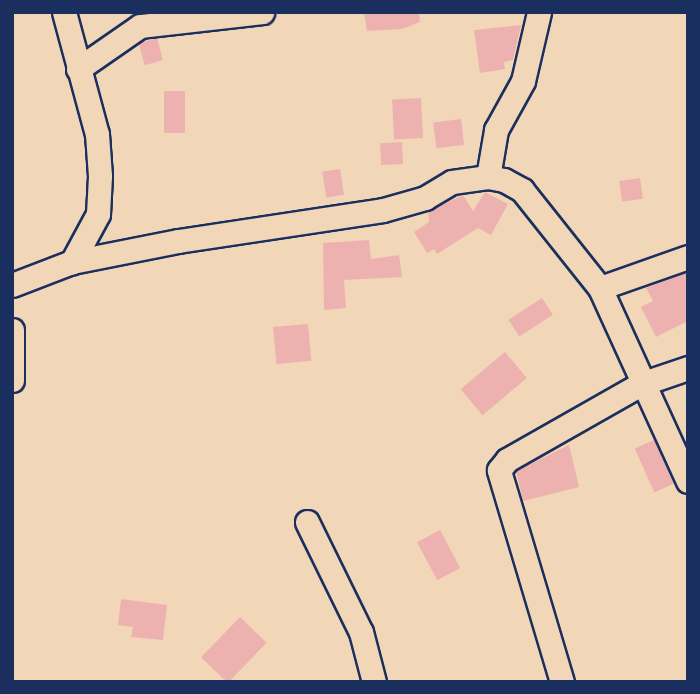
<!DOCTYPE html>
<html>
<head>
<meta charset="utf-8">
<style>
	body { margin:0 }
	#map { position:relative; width:700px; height:694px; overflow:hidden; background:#f1d7b8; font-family:"Indie Flower",sans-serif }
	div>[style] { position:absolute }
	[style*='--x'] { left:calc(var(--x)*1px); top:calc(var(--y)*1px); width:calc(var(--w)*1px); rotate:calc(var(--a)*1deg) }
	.building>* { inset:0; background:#edb2af; transform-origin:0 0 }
	.roads { filter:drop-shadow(2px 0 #1b2f5e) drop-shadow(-2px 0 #1b2f5e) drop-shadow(0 2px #1b2f5e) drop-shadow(0 -2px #1b2f5e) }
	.street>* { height:23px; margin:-11.5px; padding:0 11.5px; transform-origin:11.5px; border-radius:11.5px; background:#f1d7b8 }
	span { translate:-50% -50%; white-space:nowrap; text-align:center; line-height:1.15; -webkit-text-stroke:7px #f1d7b8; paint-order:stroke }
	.frame { position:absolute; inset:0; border:14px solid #1b2f5e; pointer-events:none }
</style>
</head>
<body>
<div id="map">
	<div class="building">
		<div style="clip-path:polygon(364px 12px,419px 12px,420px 22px,402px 29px,367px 31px)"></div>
		<div style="clip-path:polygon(521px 25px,513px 60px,504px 62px,505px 69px,480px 73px,474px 30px)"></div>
		<div style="left:157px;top:38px;width:23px;height:19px;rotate:75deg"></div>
		<div style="left:164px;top:91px;width:21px;height:42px"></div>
		<div style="left:421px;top:98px;width:40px;height:29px;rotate:87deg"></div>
		<div style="left:461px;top:119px;width:26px;height:28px;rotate:83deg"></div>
		<div style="left:402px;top:142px;width:22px;height:22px;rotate:87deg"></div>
		<div style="left:340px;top:169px;width:26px;height:18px;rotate:81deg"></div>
		<div style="left:640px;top:178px;width:21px;height:21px;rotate:82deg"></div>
		<div style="clip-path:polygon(485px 192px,508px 204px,491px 235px,478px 228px,437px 254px,434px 249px,427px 253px,414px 232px,429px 222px,428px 212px,463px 195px,473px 211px)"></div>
		<div style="clip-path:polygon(369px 240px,371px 259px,399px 255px,402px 277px,344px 280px,346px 308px,324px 310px,323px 243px)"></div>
		<div style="clip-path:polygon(688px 272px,688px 321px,656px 337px,641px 307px,653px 301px,646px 288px)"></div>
		<div style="left:542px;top:298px;width:20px;height:40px;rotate:57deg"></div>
		<div style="left:308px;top:324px;width:37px;height:35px;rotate:85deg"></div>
		<div style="left:505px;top:352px;width:34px;height:58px;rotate:50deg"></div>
		<div style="left:654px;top:440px;width:48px;height:21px;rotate:66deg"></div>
		<div style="clip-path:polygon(569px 445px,579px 487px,523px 501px,516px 471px)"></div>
		<div style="left:440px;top:530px;width:43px;height:26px;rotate:62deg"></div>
		<div style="clip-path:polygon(121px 599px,167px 605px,163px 640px,131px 637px,133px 627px,118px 625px)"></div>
		<div style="left:240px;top:617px;width:37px;height:56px;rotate:44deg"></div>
	</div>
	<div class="roads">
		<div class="street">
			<div style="--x:64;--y:12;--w:126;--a:74.9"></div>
			<div style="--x:97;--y:134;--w:42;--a:85.9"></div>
			<div style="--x:100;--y:176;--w:38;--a:93"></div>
			<div style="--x:98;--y:214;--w:55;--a:118.4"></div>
			<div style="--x:78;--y:69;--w:75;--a:-34.7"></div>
			<div style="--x:140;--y:26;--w:123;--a:-6.5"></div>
			<div style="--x:488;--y:177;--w:48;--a:-80.3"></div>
			<div style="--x:496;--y:130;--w:56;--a:-61.1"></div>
			<div style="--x:523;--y:81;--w:71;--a:-76.9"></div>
			<div style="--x:12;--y:285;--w:64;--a:-21"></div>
			<div style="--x:72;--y:262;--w:108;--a:-11.2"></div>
			<div style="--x:178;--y:241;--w:207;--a:-8.6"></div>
			<div style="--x:383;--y:210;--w:44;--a:-15.9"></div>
			<div style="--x:425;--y:198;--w:31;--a:-31"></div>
			<div style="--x:452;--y:182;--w:36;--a:-8"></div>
			<div style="--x:488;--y:177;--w:16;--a:11"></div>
			<div style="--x:504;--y:180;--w:21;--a:29"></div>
			<div style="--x:522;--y:190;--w:125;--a:51.5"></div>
			<div style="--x:600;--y:288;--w:212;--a:65.5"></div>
			<div style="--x:600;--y:288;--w:93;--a:-19.4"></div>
			<div style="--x:12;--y:330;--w:50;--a:90"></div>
			<div style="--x:307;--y:522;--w:123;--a:63.9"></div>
			<div style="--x:361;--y:632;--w:52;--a:75.4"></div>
			<div style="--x:562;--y:682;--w:221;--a:-106.6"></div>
			<div style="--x:499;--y:470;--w:13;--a:-51"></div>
			<div style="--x:507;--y:460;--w:154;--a:-29.6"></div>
			<div style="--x:641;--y:384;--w:50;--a:-18.8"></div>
		</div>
	</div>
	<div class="frame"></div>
</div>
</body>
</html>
